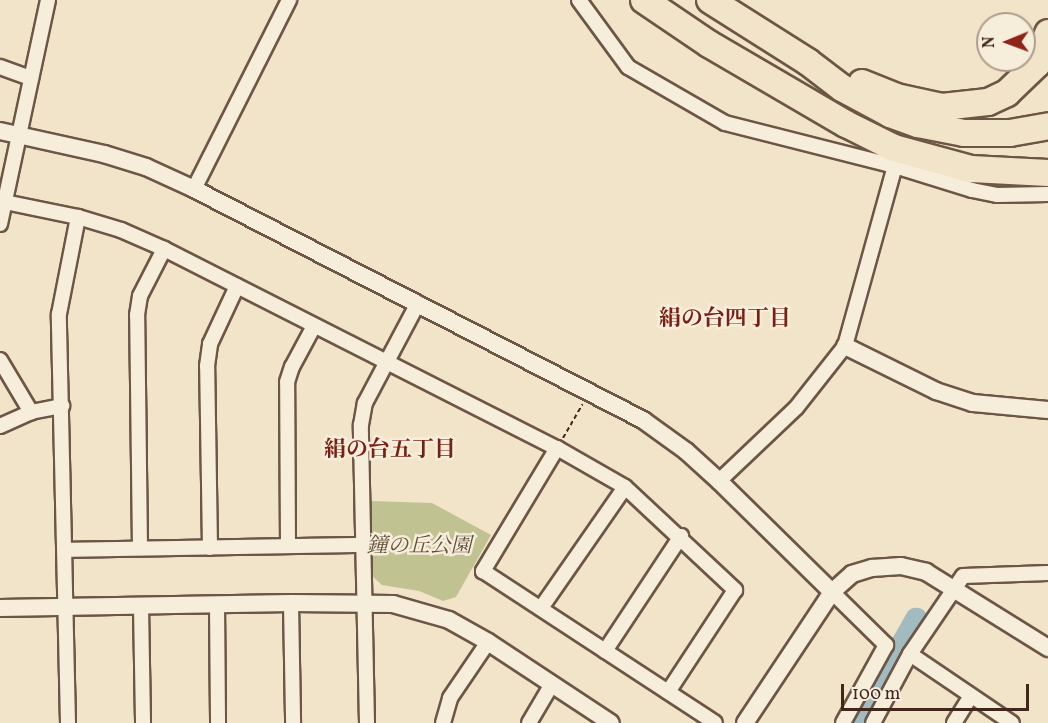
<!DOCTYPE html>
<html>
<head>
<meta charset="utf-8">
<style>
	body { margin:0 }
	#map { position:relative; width:1048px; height:723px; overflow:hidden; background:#f2e4c8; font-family:Vollkorn,"Noto Serif JP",serif }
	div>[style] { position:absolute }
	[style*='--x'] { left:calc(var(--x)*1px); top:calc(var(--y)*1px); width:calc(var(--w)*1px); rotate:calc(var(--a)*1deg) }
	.green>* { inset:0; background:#c1c292 }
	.river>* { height:22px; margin:-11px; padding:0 11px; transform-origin:11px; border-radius:11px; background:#a2bbc1 }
	.path>* { height:2px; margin-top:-1px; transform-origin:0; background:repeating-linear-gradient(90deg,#40261b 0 4.5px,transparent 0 7.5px) }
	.roads { filter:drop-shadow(2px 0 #6c5646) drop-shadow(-2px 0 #6c5646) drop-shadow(0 2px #6c5646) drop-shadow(0 -2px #6c5646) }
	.minor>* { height:14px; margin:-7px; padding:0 7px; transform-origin:7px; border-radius:7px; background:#f7eddb }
	.tertiary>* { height:16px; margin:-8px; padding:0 8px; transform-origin:8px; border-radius:8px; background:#f7eddb }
	.motorway>* { height:26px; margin:-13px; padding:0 13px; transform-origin:13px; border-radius:13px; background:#f2e4c8 }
	span { translate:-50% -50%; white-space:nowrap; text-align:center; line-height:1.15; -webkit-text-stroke:5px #f7eddb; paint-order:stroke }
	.park-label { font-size:21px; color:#604d39; font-style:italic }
	.neighbourhood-label { font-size:22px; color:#7a1f14; font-weight:700 }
	.north { position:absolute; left:976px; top:12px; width:60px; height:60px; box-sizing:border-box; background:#f7eddb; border:2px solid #ae9d8e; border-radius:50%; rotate:269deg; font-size:16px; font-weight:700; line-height:24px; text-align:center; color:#40261b }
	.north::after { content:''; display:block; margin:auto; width:21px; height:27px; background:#8f2418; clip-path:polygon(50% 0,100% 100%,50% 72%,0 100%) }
	.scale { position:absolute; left:841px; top:684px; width:188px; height:27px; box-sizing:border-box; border:3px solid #40261b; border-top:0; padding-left:8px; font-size:18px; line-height:21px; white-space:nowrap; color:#40261b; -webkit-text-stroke:4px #f7eddb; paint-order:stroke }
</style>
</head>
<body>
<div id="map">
	<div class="green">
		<div style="clip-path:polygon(371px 501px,432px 503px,491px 535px,456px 597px,443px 601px,419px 591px,382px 585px,371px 575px)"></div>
	</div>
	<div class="river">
		<div style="--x:857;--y:723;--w:120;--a:-60.4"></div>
	</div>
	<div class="path">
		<div style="--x:563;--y:438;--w:39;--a:-60"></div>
	</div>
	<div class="roads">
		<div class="minor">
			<div style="--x:579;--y:0;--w:83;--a:53.8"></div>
			<div style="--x:628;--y:67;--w:112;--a:30"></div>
			<div style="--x:725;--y:123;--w:175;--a:14.2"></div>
			<div style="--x:895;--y:166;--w:81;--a:17.3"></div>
			<div style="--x:972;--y:190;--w:25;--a:11"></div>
			<div style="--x:997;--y:195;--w:51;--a:-1.1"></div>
			<div style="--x:0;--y:67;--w:33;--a:20"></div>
			<div style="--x:194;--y:189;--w:212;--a:-63.3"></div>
			<div style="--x:0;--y:201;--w:80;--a:11.6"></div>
			<div style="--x:78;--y:217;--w:45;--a:16.8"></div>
			<div style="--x:121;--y:230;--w:47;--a:23.8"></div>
			<div style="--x:164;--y:249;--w:441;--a:26.9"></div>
			<div style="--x:557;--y:448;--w:78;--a:29.8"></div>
			<div style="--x:625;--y:487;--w:151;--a:43.1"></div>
			<div style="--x:735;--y:590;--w:122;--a:123.3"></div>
			<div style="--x:0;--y:224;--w:229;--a:-77.9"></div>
			<div style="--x:0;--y:360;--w:61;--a:59.2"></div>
			<div style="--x:0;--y:426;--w:34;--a:-24"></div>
			<div style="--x:31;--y:412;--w:32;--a:-11"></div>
			<div style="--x:557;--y:448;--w:144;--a:121"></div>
			<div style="--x:483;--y:571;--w:277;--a:33.2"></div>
			<div style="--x:719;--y:481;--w:106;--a:-43.5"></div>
			<div style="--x:796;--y:408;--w:79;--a:-51.7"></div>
			<div style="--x:845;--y:346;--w:187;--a:-74.5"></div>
			<div style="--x:288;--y:546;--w:164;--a:-90.3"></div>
			<div style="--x:287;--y:382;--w:16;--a:-72"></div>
			<div style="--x:292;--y:367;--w:47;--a:-61.8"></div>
			<div style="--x:140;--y:548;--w:233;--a:-90.7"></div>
			<div style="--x:137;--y:315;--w:19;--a:-81"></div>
			<div style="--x:140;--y:296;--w:53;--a:-62.9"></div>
			<div style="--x:210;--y:548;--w:182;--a:-90.9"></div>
			<div style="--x:207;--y:366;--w:22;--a:-82"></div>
			<div style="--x:210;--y:344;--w:64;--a:-65"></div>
			<div style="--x:65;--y:550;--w:299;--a:-1"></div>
			<div style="--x:832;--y:592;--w:76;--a:44.5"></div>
			<div style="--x:886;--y:645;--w:89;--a:118.9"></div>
			<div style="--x:291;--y:603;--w:120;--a:89"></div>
			<div style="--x:217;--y:604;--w:119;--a:89.5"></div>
			<div style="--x:141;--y:606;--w:117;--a:89"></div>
			<div style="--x:541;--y:608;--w:147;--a:-55.2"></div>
			<div style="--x:605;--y:651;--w:138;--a:-56.5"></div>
			<div style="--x:910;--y:654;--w:123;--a:34.1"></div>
			<div style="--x:68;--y:723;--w:409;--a:-91.3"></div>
			<div style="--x:59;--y:314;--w:99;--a:-78.9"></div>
			<div style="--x:367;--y:723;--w:298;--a:-91.2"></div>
			<div style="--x:361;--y:425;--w:22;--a:-80"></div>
			<div style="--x:365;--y:403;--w:113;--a:-62.1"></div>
			<div style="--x:443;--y:723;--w:26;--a:-74"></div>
			<div style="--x:450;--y:698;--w:68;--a:-55.8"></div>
			<div style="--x:529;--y:723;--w:45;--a:-59.5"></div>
			<div style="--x:873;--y:723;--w:78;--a:-61.8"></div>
			<div style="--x:910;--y:654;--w:94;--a:-55.8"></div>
			<div style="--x:963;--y:576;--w:85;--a:-2"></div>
			<div style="--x:954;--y:723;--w:32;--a:-58"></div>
		</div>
		<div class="tertiary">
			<div style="--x:0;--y:131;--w:107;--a:12.5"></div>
			<div style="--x:104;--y:154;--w:44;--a:17.2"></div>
			<div style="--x:146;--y:167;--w:53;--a:24.6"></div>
			<div style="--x:194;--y:189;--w:505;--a:27.22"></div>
			<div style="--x:643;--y:420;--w:53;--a:35.8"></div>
			<div style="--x:686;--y:451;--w:45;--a:42.3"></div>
			<div style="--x:719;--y:481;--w:158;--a:44.5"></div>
			<div style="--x:845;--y:346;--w:102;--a:26.3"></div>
			<div style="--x:936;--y:391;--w:39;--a:18"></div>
			<div style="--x:973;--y:403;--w:75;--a:5.3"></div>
			<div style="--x:0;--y:608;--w:291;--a:-1"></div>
			<div style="--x:291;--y:603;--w:102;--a:0.6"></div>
			<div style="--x:393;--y:604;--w:58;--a:15.9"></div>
			<div style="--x:449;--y:620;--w:45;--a:29.4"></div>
			<div style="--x:488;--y:642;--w:147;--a:33.4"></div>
			<div style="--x:745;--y:723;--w:157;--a:-56.4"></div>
			<div style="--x:832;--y:592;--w:27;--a:-42"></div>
			<div style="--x:852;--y:574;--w:21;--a:-17"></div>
			<div style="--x:872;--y:568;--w:29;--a:-4"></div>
			<div style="--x:901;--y:566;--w:26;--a:13"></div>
			<div style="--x:926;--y:572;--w:144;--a:31.9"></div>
		</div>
		<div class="motorway">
			<div style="--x:644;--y:0;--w:78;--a:34.1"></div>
			<div style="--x:709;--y:44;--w:159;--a:30.3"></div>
			<div style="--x:846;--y:124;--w:54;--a:26.6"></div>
			<div style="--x:894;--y:148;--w:80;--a:15.3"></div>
			<div style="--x:971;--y:169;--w:77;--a:3"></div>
			<div style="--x:710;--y:0;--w:116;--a:32.3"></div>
			<div style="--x:808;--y:62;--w:43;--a:37.4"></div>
			<div style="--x:842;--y:88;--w:55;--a:28.4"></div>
			<div style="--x:890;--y:114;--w:30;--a:20"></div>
			<div style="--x:918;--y:124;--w:47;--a:11.1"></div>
			<div style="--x:964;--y:133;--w:46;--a:0"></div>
			<div style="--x:1010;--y:133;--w:39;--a:-10"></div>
			<div style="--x:862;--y:83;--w:37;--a:22"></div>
			<div style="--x:896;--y:97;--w:47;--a:12.3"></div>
			<div style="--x:942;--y:107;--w:46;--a:-6.2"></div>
			<div style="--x:988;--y:102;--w:21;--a:-25"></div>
			<div style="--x:1007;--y:93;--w:42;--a:-44"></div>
			<div style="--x:1037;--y:64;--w:33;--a:-70"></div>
		</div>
	</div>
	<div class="park-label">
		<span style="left:419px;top:547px">鐘の丘公園</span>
	</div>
	<div class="neighbourhood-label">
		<span style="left:725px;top:320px">絹の台四丁目</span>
		<span style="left:390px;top:451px">絹の台五丁目</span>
	</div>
	<div class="north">N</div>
	<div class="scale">100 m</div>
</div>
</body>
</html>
